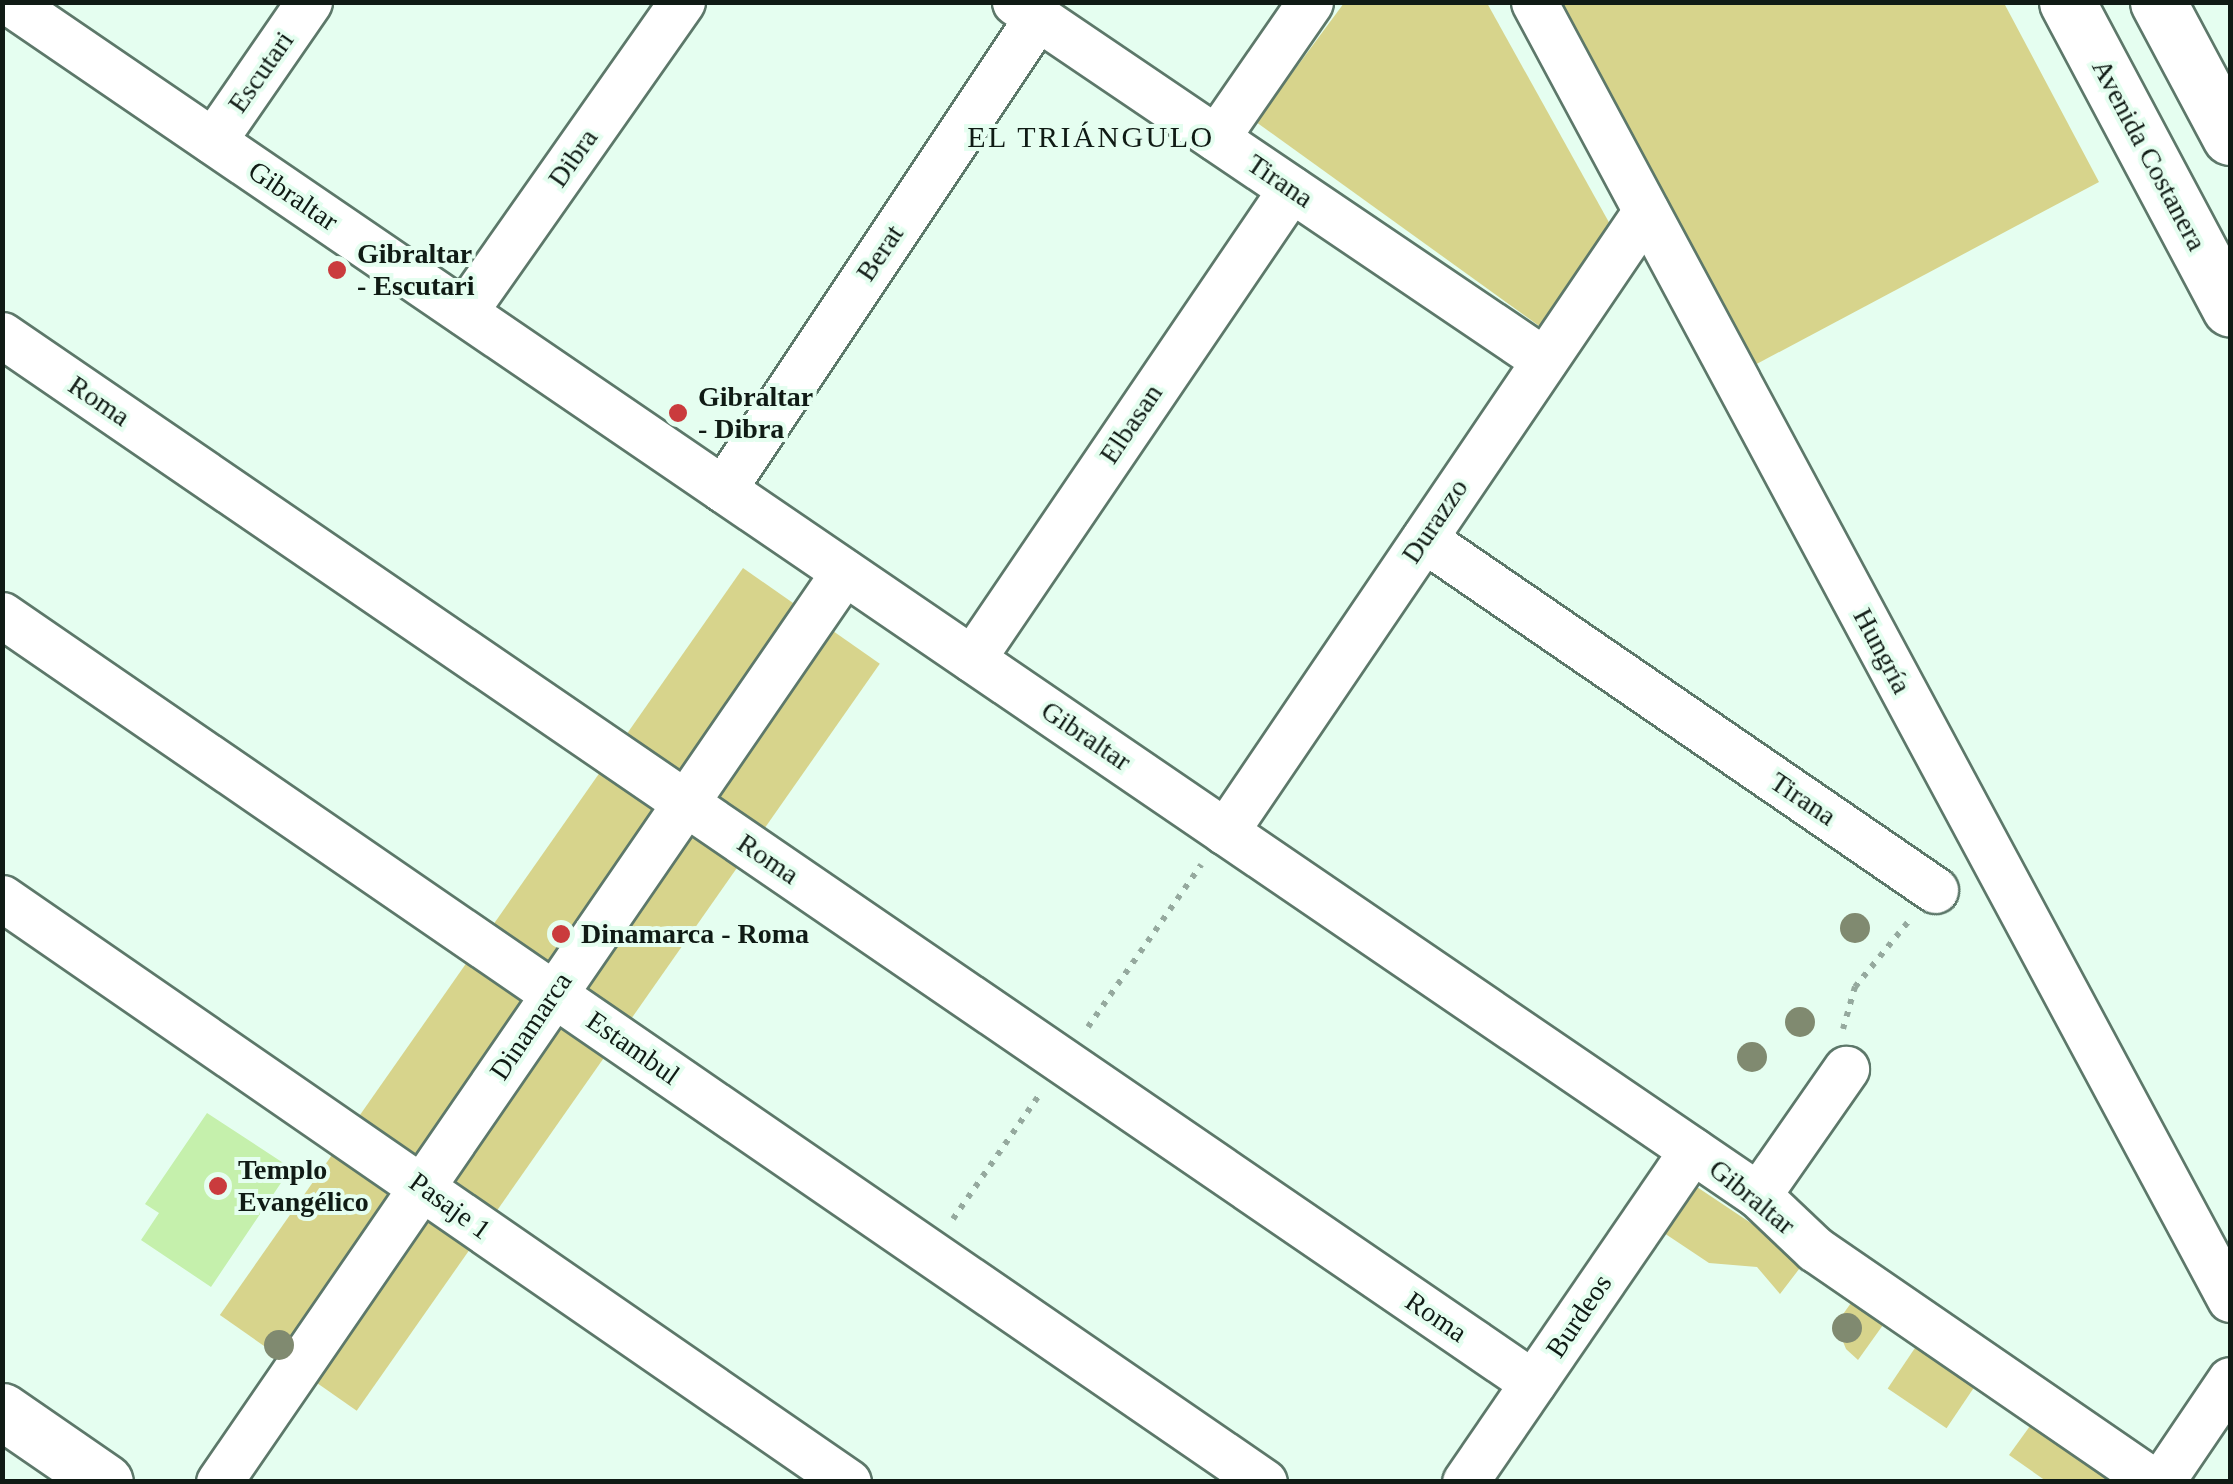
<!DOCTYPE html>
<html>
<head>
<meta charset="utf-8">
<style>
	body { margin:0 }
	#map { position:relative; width:2233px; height:1484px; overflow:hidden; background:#e5fef0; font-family:"Times New Roman",serif }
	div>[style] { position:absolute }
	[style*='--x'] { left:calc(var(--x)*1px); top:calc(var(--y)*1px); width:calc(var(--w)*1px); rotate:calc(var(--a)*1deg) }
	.green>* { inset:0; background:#d7d48c; transform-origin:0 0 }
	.building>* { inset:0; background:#c5f0ac }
	.path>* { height:6px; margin-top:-3px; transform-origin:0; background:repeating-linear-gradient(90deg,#95a99e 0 5px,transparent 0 13px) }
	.roads { filter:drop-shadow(2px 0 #5d786a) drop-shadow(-2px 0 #5d786a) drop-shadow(0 2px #5d786a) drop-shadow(0 -2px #5d786a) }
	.street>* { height:45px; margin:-22.5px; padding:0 22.5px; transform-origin:22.5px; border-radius:22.5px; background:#fff }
	.secondary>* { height:55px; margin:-27.5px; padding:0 27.5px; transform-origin:27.5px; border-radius:27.5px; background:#fff }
	.primary>* { height:55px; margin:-27.5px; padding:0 27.5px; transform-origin:27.5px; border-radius:27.5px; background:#fff }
	.trees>* { width:30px; height:30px; margin:-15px; border-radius:50%; background:#808a70 }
	.dots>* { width:28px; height:28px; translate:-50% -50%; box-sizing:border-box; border:5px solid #e5fef0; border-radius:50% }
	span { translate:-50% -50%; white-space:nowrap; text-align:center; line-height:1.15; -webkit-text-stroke:8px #e5fef0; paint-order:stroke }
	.street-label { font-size:28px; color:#101b15 }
	.poi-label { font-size:28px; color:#101b15; font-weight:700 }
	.left { translate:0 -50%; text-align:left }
	.neighbourhood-label { font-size:30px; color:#101b15; letter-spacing:2.5px }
	.frame { position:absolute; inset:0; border:5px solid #101b15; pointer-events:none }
</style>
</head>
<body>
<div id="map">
	<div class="green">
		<div style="clip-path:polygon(1344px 3px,1487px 3px,1611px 226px,1542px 328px,1256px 122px)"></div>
		<div style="clip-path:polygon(1559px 3px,2004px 3px,2099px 182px,1751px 367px)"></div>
		<div style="left:743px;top:568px;width:167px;height:912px;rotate:35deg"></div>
		<div style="clip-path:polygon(1688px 1181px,1806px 1260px,1780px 1294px,1757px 1267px,1709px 1263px,1655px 1227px)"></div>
		<div style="clip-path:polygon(1856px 1296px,1888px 1318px,1858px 1360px,1846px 1349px,1836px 1324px)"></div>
		<div style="left:1919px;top:1342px;width:71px;height:56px;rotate:34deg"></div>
		<div style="clip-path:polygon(2035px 1419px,2118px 1481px,2046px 1481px,2009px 1455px)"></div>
	</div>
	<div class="building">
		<div style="clip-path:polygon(207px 1113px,291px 1168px,211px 1287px,141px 1240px,159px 1213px,145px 1204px)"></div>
	</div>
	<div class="path">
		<div style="--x:1088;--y:1027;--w:198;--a:-55.1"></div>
		<div style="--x:1843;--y:1029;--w:44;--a:-74.1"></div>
		<div style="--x:1855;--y:987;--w:84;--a:-50.8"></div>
		<div style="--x:953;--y:1219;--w:152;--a:-55.2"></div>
	</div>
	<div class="roads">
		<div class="street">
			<div style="--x:9;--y:2;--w:2117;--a:34.3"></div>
			<div style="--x:1758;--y:1195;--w:79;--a:43.5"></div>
			<div style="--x:1815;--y:1249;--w:411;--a:34.5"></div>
			<div style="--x:1015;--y:2;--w:639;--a:34.09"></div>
			<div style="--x:1534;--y:2;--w:1472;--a:61.78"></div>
			<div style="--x:1216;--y:138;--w:165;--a:-55.3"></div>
			<div style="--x:213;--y:141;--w:169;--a:-55.4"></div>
			<div style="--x:464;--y:312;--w:379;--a:-54.9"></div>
			<div style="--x:2;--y:335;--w:1855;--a:34.39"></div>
			<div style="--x:723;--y:489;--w:566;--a:-56.31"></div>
			<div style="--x:1424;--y:539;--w:620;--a:34.48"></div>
			<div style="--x:2;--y:615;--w:1531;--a:34.49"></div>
			<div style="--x:972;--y:659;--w:568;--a:-55.83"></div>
			<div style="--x:1225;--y:832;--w:750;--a:-55.87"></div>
			<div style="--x:2;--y:898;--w:1028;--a:34.62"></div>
			<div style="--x:1758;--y:1195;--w:154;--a:-55.1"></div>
			<div style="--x:219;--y:1482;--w:1104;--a:-55.52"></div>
			<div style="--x:1465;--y:1482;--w:402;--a:-55.6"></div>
			<div style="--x:2161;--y:1482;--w:123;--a:-55.9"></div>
		</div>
		<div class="secondary">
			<div style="--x:2;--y:1411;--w:125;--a:34.6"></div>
		</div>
		<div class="primary">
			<div style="--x:2067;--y:2;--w:347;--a:62"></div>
			<div style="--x:2158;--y:2;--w:153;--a:61.9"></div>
		</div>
	</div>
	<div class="trees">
		<div style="left:1855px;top:928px"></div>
		<div style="left:1800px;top:1022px"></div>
		<div style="left:1752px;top:1057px"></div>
		<div style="left:1847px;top:1328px"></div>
		<div style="left:279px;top:1345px"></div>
	</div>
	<div class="dots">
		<div style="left:337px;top:270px;background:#ca3b3d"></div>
		<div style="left:678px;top:413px;background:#ca3b3d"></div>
		<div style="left:561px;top:934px;background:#ca3b3d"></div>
		<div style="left:218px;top:1186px;background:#ca3b3d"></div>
	</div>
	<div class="street-label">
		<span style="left:261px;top:72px;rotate:-55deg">Escutari</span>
		<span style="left:2149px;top:155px;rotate:62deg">Avenida Costanera</span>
		<span style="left:573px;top:158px;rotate:-55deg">Dibra</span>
		<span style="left:1280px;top:181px;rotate:34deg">Tirana</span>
		<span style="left:293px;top:196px;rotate:34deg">Gibraltar</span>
		<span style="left:880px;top:253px;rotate:-56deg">Berat</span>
		<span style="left:99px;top:401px;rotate:34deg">Roma</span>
		<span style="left:1131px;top:424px;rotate:-56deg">Elbasan</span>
		<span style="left:1435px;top:521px;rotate:-56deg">Durazzo</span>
		<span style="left:1882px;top:651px;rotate:62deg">Hungría</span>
		<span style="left:1086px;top:736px;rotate:34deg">Gibraltar</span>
		<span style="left:1803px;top:799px;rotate:34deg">Tirana</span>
		<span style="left:768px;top:859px;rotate:34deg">Roma</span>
		<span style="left:531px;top:1026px;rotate:-56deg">Dinamarca</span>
		<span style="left:633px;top:1048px;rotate:35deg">Estambul</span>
		<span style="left:1752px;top:1197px;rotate:39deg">Gibraltar</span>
		<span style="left:450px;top:1206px;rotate:36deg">Pasaje 1</span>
		<span style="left:1579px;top:1316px;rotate:-56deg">Burdeos</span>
		<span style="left:1436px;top:1317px;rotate:34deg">Roma</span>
	</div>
	<div class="poi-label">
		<span class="left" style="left:357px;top:270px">Gibraltar<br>- Escutari</span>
		<span class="left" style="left:698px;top:413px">Gibraltar<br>- Dibra</span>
		<span class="left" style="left:581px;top:934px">Dinamarca - Roma</span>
		<span class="left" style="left:238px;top:1186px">Templo<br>Evangélico</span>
	</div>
	<div class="neighbourhood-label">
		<span style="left:1091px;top:137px">EL TRIÁNGULO</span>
	</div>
	<div class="frame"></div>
</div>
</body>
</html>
